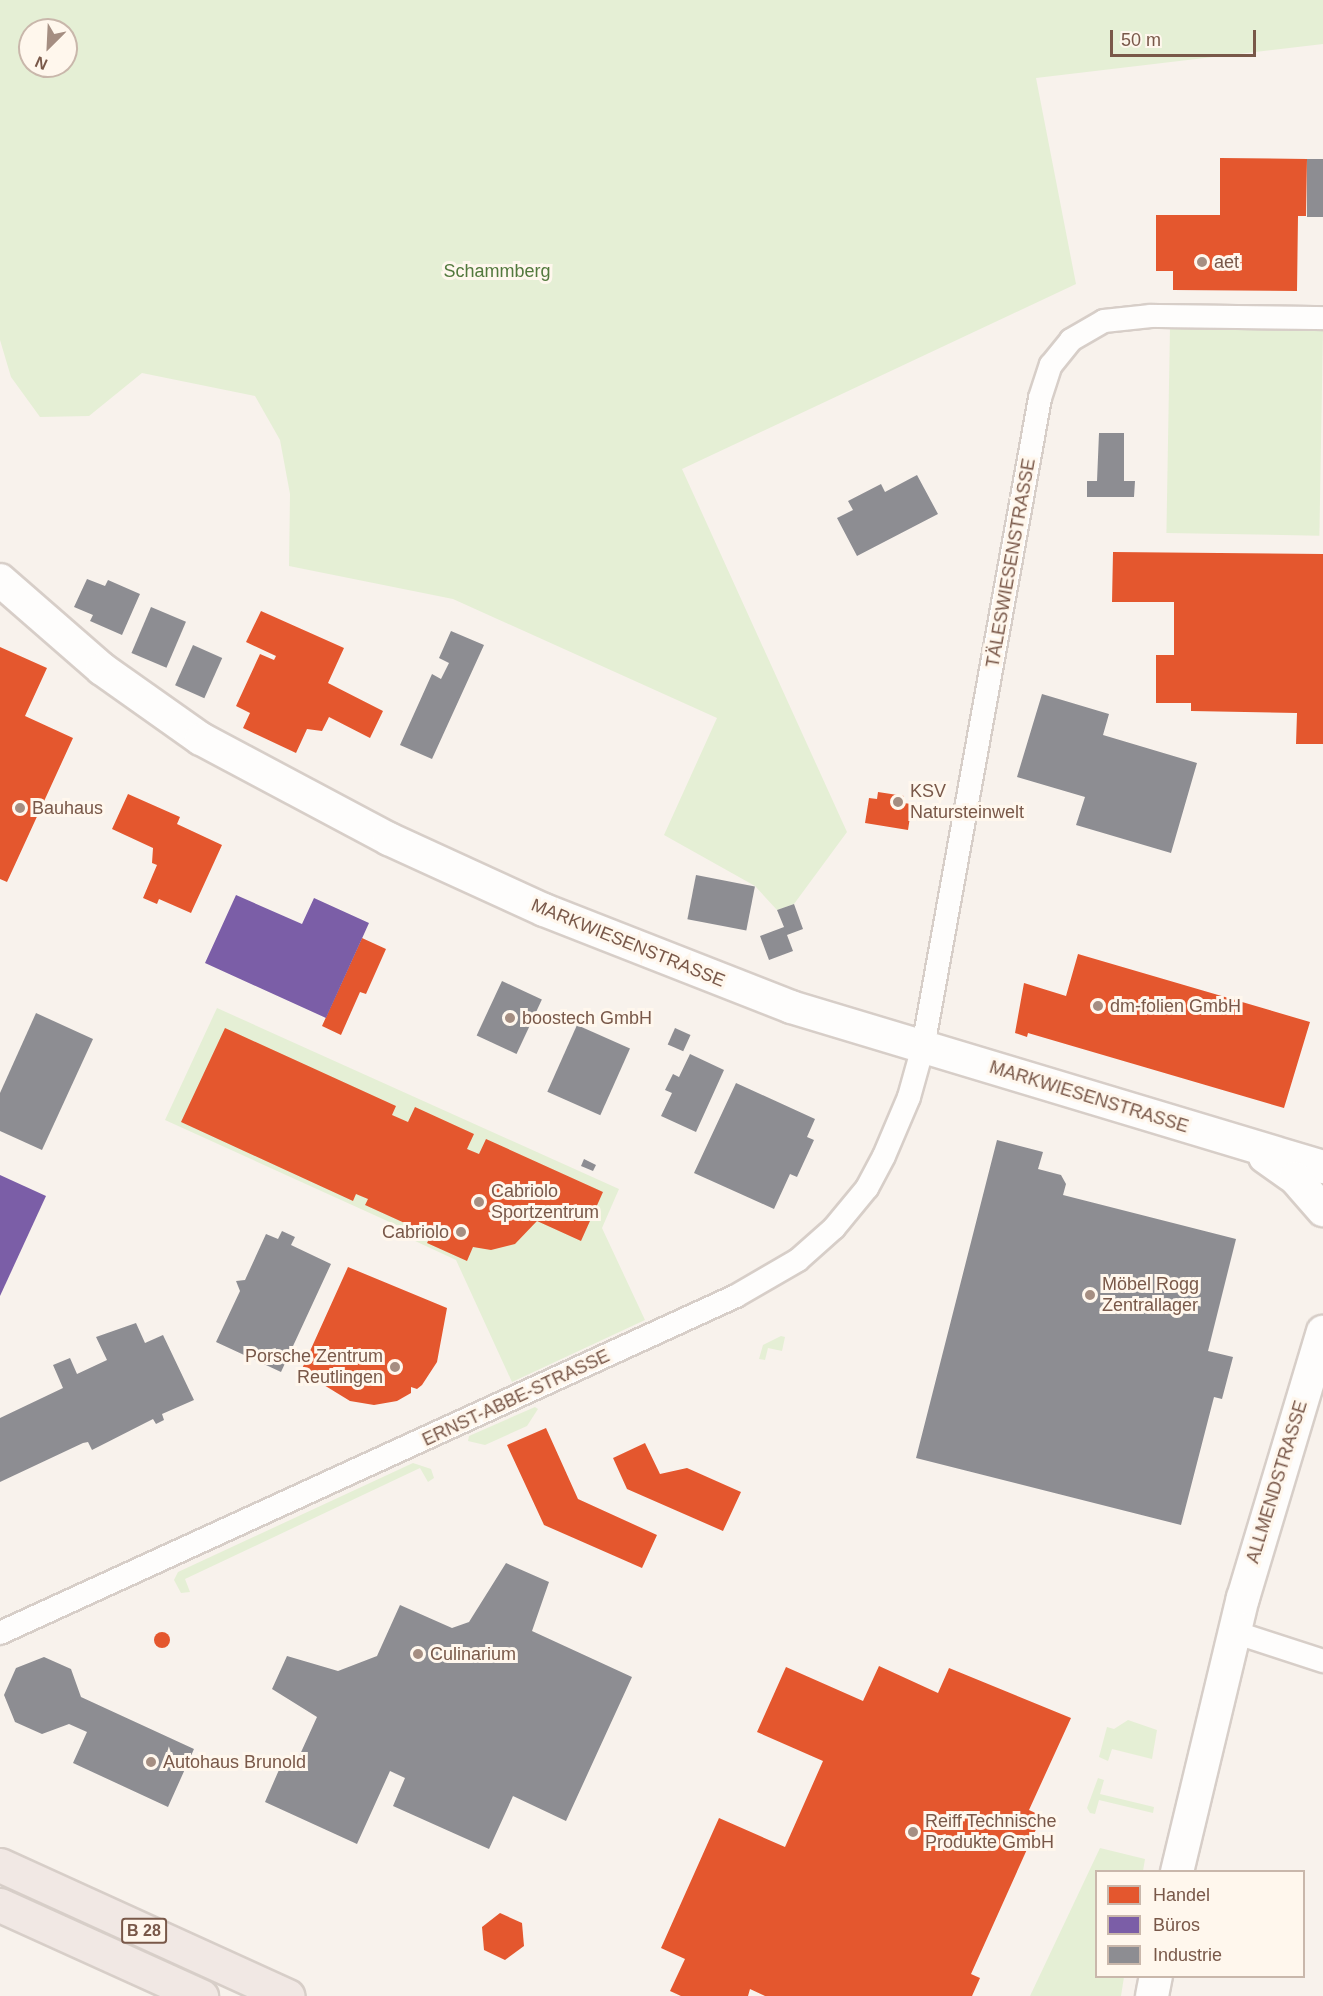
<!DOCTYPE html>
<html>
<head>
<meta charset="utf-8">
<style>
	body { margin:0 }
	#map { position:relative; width:1323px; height:1996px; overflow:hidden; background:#f8f2ec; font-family:Helvetica,sans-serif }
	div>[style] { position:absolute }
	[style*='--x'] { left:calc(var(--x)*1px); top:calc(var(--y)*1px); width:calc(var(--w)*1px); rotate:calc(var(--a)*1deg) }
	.green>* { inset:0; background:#e5efd5; transform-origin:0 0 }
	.shops>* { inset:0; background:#e4572e }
	.round { border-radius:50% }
	.offices>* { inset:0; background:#7b5ea7 }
	.industry>* { inset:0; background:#8d8d92; transform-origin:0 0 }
	.roads { filter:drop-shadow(2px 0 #d7cec8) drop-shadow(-2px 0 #d7cec8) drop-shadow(0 2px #d7cec8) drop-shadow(0 -2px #d7cec8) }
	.street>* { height:22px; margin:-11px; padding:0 11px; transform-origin:11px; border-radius:11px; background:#fefdfc }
	.secondary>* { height:32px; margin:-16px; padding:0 16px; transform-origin:16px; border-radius:16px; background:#fefdfc }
	.highway>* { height:33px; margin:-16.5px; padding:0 16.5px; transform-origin:16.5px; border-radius:16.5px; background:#f1e8e4 }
	.dots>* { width:16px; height:16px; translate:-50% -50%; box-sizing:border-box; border:3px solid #fff7ed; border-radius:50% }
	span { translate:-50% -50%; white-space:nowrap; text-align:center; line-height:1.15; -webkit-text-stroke:6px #fff7ed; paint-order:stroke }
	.shield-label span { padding:2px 4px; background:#fff7ed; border:2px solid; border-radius:4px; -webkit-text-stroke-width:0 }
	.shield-label { font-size:16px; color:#795849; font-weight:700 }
	.poi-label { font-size:18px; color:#795849 }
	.left { translate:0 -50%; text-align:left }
	.right { translate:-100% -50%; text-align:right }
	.park-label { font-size:18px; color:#52793d }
	.street-label { font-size:18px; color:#795849 }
	.legend { position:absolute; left:1095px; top:1870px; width:210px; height:108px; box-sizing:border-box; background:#fff7ed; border:2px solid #c9b7ab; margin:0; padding:8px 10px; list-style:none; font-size:18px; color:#795849 }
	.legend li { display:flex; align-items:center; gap:12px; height:30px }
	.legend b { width:30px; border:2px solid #c9b7ab }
	.north { position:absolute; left:18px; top:18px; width:60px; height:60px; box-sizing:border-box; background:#fff7ed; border:2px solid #c9b7ab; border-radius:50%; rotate:204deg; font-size:16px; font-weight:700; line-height:24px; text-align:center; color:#795849 }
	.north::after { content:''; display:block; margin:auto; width:21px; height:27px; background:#a58e82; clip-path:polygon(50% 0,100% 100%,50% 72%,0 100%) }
	.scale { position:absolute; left:1110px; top:30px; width:146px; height:27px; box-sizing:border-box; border:3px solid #795849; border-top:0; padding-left:8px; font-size:18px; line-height:21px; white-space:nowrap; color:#795849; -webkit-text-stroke:4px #fff7ed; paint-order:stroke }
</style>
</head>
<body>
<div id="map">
	<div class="green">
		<div style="clip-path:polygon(evenodd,0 0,1323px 0,1323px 44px,1036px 78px,1076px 284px,682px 469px,847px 832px,794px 904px,777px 910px,755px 886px,664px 835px,717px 718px,453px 599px,289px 566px,290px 494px,280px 440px,255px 396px,142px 373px,89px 416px,40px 417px,11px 377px,0 340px,0 0,30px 30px,66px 30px,66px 66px,30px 66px,30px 30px)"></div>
		<div style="left:1170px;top:327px;width:153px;height:206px;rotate:1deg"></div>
		<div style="clip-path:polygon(217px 1008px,619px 1189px,602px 1228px,645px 1320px,512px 1382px,456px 1260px,413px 1240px,416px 1234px,165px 1120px)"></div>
		<div style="clip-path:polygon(781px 1336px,785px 1337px,782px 1351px,768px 1348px,765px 1360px,759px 1359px,763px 1345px)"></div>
		<div style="clip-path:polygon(535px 1407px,538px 1409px,527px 1426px,485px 1445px,468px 1441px,469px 1436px)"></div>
		<div style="clip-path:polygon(413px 1463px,431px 1469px,434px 1478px,428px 1482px,420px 1468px,185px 1579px,190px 1592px,181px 1593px,174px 1580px,178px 1572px)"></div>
		<div style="clip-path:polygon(1128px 1720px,1157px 1730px,1152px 1759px,1112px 1749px,1108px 1761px,1099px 1757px,1107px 1727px,1114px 1729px)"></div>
		<div style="clip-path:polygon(1098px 1778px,1104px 1780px,1100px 1794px,1154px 1807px,1153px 1813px,1099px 1800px,1095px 1814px,1090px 1813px,1087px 1808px)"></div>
		<div style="clip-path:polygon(1100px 1848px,1145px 1859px,1143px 1871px,1096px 1872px,1096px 1976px,1124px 1977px,1121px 1996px,1030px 1996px)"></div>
	</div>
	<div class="shops">
		<div style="clip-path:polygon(1220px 158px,1307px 159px,1306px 216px,1298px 216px,1297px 291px,1173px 290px,1173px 271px,1156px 271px,1156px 215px,1220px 215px)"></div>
		<div style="clip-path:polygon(1113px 552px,1323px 554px,1323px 744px,1296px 744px,1297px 713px,1191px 711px,1191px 703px,1156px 703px,1156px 655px,1174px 655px,1174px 602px,1112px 602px)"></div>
		<div style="clip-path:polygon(261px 611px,344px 648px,328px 683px,383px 711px,370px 738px,329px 717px,322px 731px,307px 729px,296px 753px,243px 728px,250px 713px,236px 706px,260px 654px,274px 660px,276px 656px,246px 642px)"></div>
		<div style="clip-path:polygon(0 647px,47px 668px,25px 716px,73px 738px,7px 882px,0 879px)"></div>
		<div style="clip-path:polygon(878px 792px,904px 796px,903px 803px,912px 804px,908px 830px,865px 823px,869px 798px,877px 799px)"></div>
		<div style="clip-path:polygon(128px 794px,180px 817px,177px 824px,222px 845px,191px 913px,159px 899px,157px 904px,143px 898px,157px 865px,152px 863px,153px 848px,112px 829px)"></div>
		<div style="clip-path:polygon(362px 938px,386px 949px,366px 994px,360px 992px,341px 1035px,322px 1026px)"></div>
		<div style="clip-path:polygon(1078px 954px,1310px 1022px,1284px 1108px,1028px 1033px,1027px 1037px,1015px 1033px,1024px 983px,1066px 996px)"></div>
		<div style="clip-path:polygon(225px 1028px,396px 1106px,392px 1115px,408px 1122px,415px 1107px,474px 1134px,467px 1149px,479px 1154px,486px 1139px,603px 1192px,581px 1241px,537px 1221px,515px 1244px,491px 1250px,473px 1247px,467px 1261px,427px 1243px,431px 1235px,365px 1205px,368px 1199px,356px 1194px,353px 1201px,181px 1122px)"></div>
		<div style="clip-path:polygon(348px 1267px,447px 1308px,437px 1362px,422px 1385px,417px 1389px,411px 1387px,411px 1393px,397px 1401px,374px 1405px,350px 1401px,301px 1371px)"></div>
		<div style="clip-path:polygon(546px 1428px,578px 1499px,657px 1535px,642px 1568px,544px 1525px,507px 1445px)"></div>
		<div style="clip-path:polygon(645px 1443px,660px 1474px,687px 1468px,741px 1492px,723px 1531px,627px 1489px,613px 1458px)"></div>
		<div class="round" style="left:154px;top:1632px;width:16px;height:16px"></div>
		<div style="clip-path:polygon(879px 1666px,938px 1693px,949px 1668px,1071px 1718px,1029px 1810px,1042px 1816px,971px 1974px,980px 1978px,972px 1996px,765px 1996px,750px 1989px,748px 1996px,681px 1996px,670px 1991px,685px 1959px,661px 1948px,719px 1818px,785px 1847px,823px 1761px,757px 1732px,786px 1667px,863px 1701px)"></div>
		<div style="clip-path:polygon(500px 1913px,522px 1923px,524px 1946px,505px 1960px,484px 1950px,482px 1927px)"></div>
	</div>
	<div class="offices">
		<div style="clip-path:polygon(236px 895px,302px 924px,314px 898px,369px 923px,326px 1018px,205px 963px)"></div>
		<div style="clip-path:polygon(0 1175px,46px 1196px,0 1296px)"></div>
	</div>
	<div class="industry">
		<div style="left:1307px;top:159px;width:16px;height:58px"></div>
		<div style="clip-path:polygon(1099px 433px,1124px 433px,1124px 481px,1135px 481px,1134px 497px,1087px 497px,1087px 481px,1097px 481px)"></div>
		<div style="clip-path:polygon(917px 475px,938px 514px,857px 556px,837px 518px,853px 510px,848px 501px,881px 484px,885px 492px)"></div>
		<div style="clip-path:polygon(87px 579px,105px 586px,108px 580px,140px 594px,122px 635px,90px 621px,93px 615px,74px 607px)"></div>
		<div style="left:151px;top:607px;width:38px;height:50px;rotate:23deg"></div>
		<div style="clip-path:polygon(451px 631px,484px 645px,432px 759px,400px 745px,432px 674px,441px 679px,449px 663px,439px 658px)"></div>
		<div style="left:193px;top:645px;width:32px;height:44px;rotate:24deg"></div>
		<div style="clip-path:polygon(1042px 694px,1109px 714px,1103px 735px,1197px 763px,1171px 853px,1076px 825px,1085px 797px,1017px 777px)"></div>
		<div style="left:696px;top:875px;width:60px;height:45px;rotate:11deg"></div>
		<div style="clip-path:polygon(794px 904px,803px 929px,787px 935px,793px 951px,769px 960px,760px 936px,784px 927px,777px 910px)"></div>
		<div style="left:502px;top:981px;width:44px;height:60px;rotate:25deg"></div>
		<div style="clip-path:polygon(36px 1013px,93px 1039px,42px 1150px,0 1131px,0 1093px)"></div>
		<div style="left:577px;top:1025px;width:58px;height:73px;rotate:24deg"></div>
		<div style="left:675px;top:1028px;width:17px;height:18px;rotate:24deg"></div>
		<div style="clip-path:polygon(690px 1054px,724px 1070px,696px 1132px,661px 1116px,672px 1093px,665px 1090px,673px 1074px,679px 1077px)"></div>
		<div style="clip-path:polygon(736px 1083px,815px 1119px,807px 1137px,814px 1140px,797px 1177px,790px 1174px,774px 1209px,694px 1173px)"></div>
		<div style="clip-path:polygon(997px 1140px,1043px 1152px,1038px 1169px,1061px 1175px,1066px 1184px,1063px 1195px,1236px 1239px,1208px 1351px,1233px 1357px,1222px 1399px,1214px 1397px,1181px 1525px,916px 1458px)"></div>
		<div style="clip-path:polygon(584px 1159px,596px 1165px,593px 1171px,581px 1166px)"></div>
		<div style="clip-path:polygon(282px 1231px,295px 1237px,291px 1245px,331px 1264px,281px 1372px,216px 1342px,240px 1291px,236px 1281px,245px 1280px,266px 1234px,278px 1239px)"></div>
		<div style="clip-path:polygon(136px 1323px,145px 1343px,163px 1335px,194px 1400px,162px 1414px,164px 1420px,156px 1424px,153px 1419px,92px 1450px,88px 1442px,83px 1443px,0 1482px,0 1418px,63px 1388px,53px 1365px,70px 1358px,77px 1374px,107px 1360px,96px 1337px)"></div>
		<div style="clip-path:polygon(506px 1563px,549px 1582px,532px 1631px,632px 1677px,566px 1821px,513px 1796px,489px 1849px,393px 1806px,405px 1778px,390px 1771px,357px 1844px,265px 1802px,285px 1756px,297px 1761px,317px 1717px,272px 1689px,287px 1656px,338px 1671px,377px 1656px,400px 1605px,452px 1628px,469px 1622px)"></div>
		<div style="clip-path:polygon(44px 1657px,71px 1669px,81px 1697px,194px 1749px,168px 1807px,73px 1763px,87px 1732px,69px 1724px,42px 1734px,15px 1722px,4px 1695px,16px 1668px)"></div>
	</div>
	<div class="roads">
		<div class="street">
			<div style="--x:1234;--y:1632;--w:94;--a:18"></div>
			<div style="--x:0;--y:1633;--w:809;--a:-24.6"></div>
			<div style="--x:736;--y:1296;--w:72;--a:-30.1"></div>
			<div style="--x:798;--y:1260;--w:48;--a:-41.6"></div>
			<div style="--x:834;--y:1228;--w:52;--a:-50.5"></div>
			<div style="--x:867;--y:1188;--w:36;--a:-62"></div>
			<div style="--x:884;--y:1156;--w:64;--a:-67"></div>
			<div style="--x:909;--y:1097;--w:52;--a:-74.4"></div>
			<div style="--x:923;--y:1047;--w:659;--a:-79.78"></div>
			<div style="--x:1040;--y:398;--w:35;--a:-72"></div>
			<div style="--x:1051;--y:365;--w:32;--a:-51"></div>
			<div style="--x:1071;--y:340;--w:38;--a:-30"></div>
			<div style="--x:1104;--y:321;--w:47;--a:-6.1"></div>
			<div style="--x:1151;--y:316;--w:172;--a:0.7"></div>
		</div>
		<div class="secondary">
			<div style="--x:0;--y:580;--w:135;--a:41.1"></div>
			<div style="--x:102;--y:669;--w:121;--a:35.3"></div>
			<div style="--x:201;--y:739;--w:213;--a:28"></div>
			<div style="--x:389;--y:839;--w:170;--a:24.6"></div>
			<div style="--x:544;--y:910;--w:265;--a:21.4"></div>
			<div style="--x:791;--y:1007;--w:556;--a:16.74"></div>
			<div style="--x:1265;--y:1157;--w:37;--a:35"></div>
			<div style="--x:1295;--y:1178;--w:43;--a:48.8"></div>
			<div style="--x:1177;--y:1872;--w:282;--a:-76.5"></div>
			<div style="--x:1243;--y:1598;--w:278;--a:-73.3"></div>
			<div style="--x:1152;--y:1996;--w:20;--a:-79"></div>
		</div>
		<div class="highway">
			<div style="--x:0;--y:1865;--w:316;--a:24.5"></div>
			<div style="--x:0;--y:1905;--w:221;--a:24.4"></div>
		</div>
	</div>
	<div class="dots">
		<div style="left:1202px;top:262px;background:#a58e82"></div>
		<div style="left:898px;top:802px;background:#a58e82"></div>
		<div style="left:20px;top:808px;background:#a58e82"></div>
		<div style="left:1098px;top:1006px;background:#a58e82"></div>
		<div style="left:510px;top:1018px;background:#a58e82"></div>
		<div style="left:479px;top:1202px;background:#a58e82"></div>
		<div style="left:461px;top:1232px;background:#a58e82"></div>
		<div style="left:1090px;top:1295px;background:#a58e82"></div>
		<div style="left:395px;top:1367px;background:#a58e82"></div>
		<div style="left:418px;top:1654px;background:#a58e82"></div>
		<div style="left:151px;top:1762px;background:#a58e82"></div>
		<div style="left:913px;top:1832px;background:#a58e82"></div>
	</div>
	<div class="shield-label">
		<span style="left:144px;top:1931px">B 28</span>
	</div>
	<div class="poi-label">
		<span class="left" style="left:1214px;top:262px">aet</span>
		<span class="left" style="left:910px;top:802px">KSV<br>Natursteinwelt</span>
		<span class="left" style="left:32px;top:808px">Bauhaus</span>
		<span class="left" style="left:1110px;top:1006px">dm-folien GmbH</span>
		<span class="left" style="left:522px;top:1018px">boostech GmbH</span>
		<span class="left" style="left:491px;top:1202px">Cabriolo<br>Sportzentrum</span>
		<span class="right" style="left:449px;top:1232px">Cabriolo</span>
		<span class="left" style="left:1102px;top:1295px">Möbel Rogg<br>Zentrallager</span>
		<span class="right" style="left:383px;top:1367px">Porsche Zentrum<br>Reutlingen</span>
		<span class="left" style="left:430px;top:1654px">Culinarium</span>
		<span class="left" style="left:163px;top:1762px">Autohaus Brunold</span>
		<span class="left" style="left:925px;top:1832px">Reiff Technische<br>Produkte GmbH</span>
	</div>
	<div class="park-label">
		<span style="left:497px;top:271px">Schammberg</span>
	</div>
	<div class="street-label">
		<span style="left:1011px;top:563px;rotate:-80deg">TÄLESWIESENSTRASSE</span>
		<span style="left:628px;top:943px;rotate:22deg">MARKWIESENSTRASSE</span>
		<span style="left:1089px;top:1097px;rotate:17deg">MARKWIESENSTRASSE</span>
		<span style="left:516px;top:1398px;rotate:-25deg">ERNST-ABBE-STRASSE</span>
		<span style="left:1277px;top:1482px;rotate:-73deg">ALLMENDSTRASSE</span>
	</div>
	<ul class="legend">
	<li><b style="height:16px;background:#e4572e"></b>Handel</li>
	<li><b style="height:16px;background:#7b5ea7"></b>Büros</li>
	<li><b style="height:16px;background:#8d8d92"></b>Industrie</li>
	</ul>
	<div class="north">N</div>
	<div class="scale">50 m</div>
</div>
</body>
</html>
